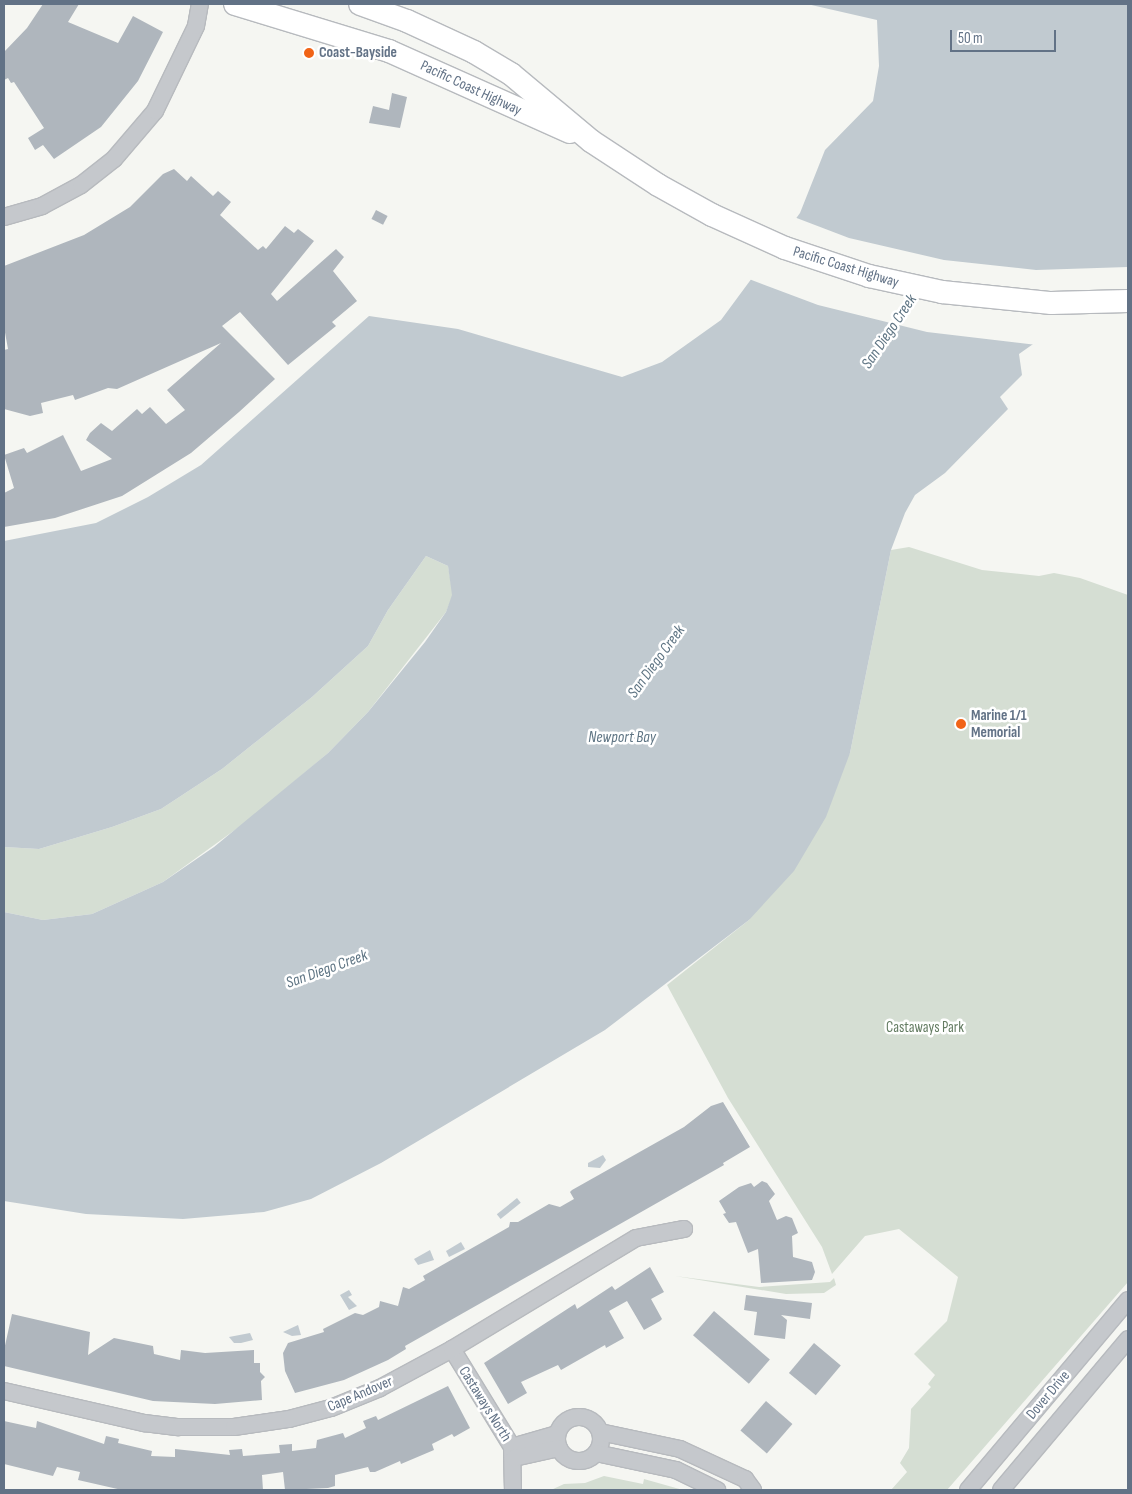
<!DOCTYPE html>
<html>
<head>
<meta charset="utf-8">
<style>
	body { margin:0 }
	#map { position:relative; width:1132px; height:1494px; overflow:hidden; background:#f5f6f2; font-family:"Sofia Sans Condensed",sans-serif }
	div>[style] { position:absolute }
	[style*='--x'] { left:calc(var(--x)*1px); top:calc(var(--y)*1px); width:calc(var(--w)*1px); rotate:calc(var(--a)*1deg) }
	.green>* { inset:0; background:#d5ded3 }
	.water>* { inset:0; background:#c1cad0; transform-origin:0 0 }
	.pier>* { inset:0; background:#f5f6f2 }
	.building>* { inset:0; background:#afb6bd; transform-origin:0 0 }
	.roads { filter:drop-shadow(1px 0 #b7babe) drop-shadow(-1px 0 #b7babe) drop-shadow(0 1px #b7babe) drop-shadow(0 -1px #b7babe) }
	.minor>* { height:16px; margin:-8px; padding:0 8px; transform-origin:8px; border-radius:8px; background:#c5c8cc }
	.minor>.ring { margin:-8px; padding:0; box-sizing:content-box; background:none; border:16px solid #c5c8cc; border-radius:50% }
	.highway>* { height:22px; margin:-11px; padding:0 11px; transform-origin:11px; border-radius:11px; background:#fff }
	.dots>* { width:14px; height:14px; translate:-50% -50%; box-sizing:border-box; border:2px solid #fff; border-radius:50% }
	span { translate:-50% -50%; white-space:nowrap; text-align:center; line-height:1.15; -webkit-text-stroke:5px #fff; paint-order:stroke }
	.poi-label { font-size:15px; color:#627286; font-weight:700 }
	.left { translate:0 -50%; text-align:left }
	.street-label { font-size:15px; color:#627286 }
	.park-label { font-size:15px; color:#647c62 }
	.water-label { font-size:16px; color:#5e7483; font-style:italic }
	.frame { position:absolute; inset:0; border:5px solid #627286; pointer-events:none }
	.scale { position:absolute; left:950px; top:30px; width:106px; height:22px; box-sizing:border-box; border:2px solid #627286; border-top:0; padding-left:6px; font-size:15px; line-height:18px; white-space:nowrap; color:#627286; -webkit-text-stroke:4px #fff; paint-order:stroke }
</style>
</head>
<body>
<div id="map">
	<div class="green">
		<div style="clip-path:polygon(909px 547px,982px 570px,1039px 576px,1054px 573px,1080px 578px,1128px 595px,1128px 1282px,947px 1490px,891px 1490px,907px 1472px,900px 1463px,909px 1448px,911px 1409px,931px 1387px,928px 1384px,935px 1375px,914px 1354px,947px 1321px,958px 1277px,899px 1229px,865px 1236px,832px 1274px,822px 1247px,728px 1098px,667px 985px,749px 920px,850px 753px,891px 550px)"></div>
		<div style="clip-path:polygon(426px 556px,448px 566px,453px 595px,446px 612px,368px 712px,328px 753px,250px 819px,163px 882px,92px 914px,43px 920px,4px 912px,4px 847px,39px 849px,112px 827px,161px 809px,222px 769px,312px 697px,368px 646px,388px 610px)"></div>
		<div style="clip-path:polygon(675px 1276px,759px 1287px,830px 1282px,834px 1278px,836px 1285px,824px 1293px,786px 1294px)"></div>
		<div style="clip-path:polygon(604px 1476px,643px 1484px,644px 1479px,683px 1490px,551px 1490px,564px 1484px,585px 1483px)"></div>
	</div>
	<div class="water">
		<div style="clip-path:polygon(807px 4px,1128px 4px,1128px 277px,1019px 354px,1022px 375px,1000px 397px,1008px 409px,945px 473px,915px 495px,905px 513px,891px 550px,850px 753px,826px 817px,794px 871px,749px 920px,605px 1030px,381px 1163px,311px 1199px,264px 1212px,183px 1219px,86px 1214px,4px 1201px,4px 912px,43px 920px,92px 914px,163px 882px,214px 847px,328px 753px,368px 712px,425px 642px,446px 612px,452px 595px,448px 566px,426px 556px,388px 610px,368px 646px,312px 697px,222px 769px,161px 809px,112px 827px,39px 849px,4px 847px,4px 541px,96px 523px,148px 497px,201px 465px,369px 316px,458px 329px,622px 377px,662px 362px,721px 320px,800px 213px,825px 150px,873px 101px,879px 66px,877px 20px)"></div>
		<div style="clip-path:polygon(603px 1155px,606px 1160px,600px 1168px,588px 1167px,588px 1163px)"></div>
		<div style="left:517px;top:1198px;width:6px;height:26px;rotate:51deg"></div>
		<div style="clip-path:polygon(461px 1242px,465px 1249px,449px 1257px,446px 1251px)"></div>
		<div style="clip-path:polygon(430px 1250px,434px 1260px,418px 1265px,414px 1259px)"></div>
		<div style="clip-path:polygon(349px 1290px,352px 1295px,348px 1297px,357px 1306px,349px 1310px,340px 1295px)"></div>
		<div style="clip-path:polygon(298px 1325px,301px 1335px,292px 1336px,283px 1332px)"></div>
		<div style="clip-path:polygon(250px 1333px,253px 1340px,241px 1343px,234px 1343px,229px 1337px)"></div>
	</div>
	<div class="pier">
		<div style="clip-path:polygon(794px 217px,849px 238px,944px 260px,1036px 270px,1128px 267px,1128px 280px,1037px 345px,927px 332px,818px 305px,749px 279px)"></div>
	</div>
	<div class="building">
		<div style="clip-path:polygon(43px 4px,79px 4px,68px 22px,118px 43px,133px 16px,163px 32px,138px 81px,101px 127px,54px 159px,43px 145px,35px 150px,28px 138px,44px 128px,14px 82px,11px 83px,8px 78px,4px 80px,4px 52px,27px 28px)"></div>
		<div style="clip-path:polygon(392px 93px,407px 97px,400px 128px,369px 123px,373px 106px,389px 110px)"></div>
		<div style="clip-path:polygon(174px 169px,187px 181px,191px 176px,213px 196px,218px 191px,231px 202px,220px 215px,258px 250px,263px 246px,266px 249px,285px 226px,294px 233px,298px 229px,314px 241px,271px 294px,277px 301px,336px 249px,344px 257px,333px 271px,357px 301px,332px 322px,336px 326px,288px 365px,240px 312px,222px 326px,275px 379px,239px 412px,191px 453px,122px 496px,55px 518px,4px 527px,4px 493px,14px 488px,4px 455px,24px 448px,27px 453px,63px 435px,81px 471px,112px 459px,86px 440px,90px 433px,101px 423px,112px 431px,137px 409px,142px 414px,150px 407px,166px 424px,185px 410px,167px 390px,221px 343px,117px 389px,108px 388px,75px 400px,73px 395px,41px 403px,43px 413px,30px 416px,4px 409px,4px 350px,8px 349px,4px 327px,4px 266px,84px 235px,130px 207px,163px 174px)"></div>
		<div style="left:376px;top:210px;width:13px;height:10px;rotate:27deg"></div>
		<div style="clip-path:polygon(723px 1102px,750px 1147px,723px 1163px,724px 1165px,405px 1346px,406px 1349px,388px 1360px,344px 1380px,295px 1393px,285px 1371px,283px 1353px,288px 1343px,324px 1332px,323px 1329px,355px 1313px,363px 1315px,379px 1307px,380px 1301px,398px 1306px,403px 1287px,409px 1289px,425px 1280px,423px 1276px,509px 1227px,510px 1222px,518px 1222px,549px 1204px,560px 1207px,574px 1199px,570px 1192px,572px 1190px,684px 1127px,711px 1106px)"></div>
		<div style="clip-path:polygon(762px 1181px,767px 1183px,775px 1194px,769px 1201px,777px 1220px,786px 1216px,792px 1218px,798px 1233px,792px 1236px,793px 1257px,812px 1262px,815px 1272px,812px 1280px,761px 1283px,758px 1249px,748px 1253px,736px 1222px,729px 1223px,723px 1214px,726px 1213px,719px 1201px,739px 1187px,751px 1183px,754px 1187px)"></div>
		<div style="clip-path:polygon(650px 1267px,664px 1292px,651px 1299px,662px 1319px,660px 1321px,644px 1330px,627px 1301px,609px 1311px,624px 1338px,606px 1348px,605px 1345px,561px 1370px,558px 1365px,521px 1382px,527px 1393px,508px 1404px,484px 1363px,575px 1304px,577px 1309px,612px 1286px,615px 1290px)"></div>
		<div style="clip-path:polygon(746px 1295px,812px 1303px,810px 1319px,781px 1315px,787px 1320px,785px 1339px,754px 1335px,757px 1312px,744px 1310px)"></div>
		<div style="left:714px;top:1311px;width:74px;height:32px;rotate:41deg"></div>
		<div style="clip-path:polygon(12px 1314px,90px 1332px,88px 1355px,114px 1338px,153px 1346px,154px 1354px,180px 1360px,181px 1350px,205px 1353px,254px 1350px,254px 1363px,260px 1363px,260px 1372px,265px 1377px,261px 1381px,262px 1400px,215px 1404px,153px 1401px,4px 1366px,4px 1350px)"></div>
		<div style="left:814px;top:1343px;width:35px;height:39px;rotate:40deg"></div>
		<div style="clip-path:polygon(448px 1386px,470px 1428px,454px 1437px,452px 1434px,432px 1444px,434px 1450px,401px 1464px,400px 1461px,375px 1472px,370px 1472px,368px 1467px,335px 1475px,335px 1486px,328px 1488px,285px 1490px,283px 1472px,262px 1475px,263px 1490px,122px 1490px,78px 1480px,80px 1472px,57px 1467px,53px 1476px,4px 1464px,4px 1421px,36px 1428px,37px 1421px,104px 1444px,106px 1436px,119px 1439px,118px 1443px,152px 1451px,151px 1456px,175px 1457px,175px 1449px,230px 1455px,229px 1450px,242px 1449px,243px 1456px,280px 1453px,279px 1445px,292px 1444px,292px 1451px,316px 1448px,317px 1440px,343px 1433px,345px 1438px,366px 1428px,363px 1421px,376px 1416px,378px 1420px)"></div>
		<div style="left:766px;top:1401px;width:35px;height:39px;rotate:41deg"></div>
	</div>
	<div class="roads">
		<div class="minor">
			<div style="--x:4;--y:217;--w:40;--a:-16"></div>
			<div style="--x:42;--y:206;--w:44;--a:-28.3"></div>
			<div style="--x:81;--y:185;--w:42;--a:-38.2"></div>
			<div style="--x:114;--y:159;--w:63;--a:-49.5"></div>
			<div style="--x:155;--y:111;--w:94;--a:-64.2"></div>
			<div style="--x:196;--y:26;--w:22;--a:-80"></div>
			<div style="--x:452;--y:1349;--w:115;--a:58.5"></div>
			<div style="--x:512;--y:1447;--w:43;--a:88.7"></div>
			<div style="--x:4;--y:1391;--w:144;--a:12.9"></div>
			<div style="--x:144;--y:1423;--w:35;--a:7"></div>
			<div style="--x:179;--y:1427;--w:55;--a:0"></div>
			<div style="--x:234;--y:1427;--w:56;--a:-8.3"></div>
			<div style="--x:289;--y:1419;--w:43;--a:-14.7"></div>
			<div style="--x:331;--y:1408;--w:53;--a:-22.2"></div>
			<div style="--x:380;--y:1388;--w:82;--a:-28.4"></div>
			<div style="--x:452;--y:1349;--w:215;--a:-31.1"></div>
			<div style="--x:636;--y:1238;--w:49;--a:-10.6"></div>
			<div class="ring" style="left:557px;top:1417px;width:28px;height:28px"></div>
			<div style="--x:600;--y:1432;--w:82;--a:12"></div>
			<div style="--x:680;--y:1449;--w:72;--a:24.8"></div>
			<div style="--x:745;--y:1479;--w:14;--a:54"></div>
			<div style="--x:512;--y:1447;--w:47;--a:-16.1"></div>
			<div style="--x:596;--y:1453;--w:82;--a:12"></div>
			<div style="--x:676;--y:1470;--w:46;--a:26"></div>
			<div style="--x:514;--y:1458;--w:46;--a:-12.5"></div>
			<div style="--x:968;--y:1490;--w:248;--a:-49.9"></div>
			<div style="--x:1001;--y:1490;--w:197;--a:-49.9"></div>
		</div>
		<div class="highway">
			<div style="--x:235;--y:4;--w:161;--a:17"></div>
			<div style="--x:389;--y:51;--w:198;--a:24.1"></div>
			<div style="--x:360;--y:4;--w:50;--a:19.9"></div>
			<div style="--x:407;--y:21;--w:74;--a:24.8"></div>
			<div style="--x:474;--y:52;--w:43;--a:30.7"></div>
			<div style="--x:511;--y:74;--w:104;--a:39.9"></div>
			<div style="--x:591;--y:141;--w:80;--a:33.3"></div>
			<div style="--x:658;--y:185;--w:62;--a:29.1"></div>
			<div style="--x:712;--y:215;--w:80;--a:24.3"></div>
			<div style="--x:785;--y:248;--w:89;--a:18.4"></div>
			<div style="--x:869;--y:276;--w:75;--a:12.4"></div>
			<div style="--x:942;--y:292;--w:110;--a:5.8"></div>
			<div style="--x:1051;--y:303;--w:77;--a:-1.5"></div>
		</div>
	</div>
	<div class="dots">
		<div style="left:309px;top:53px;background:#f16417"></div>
		<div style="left:961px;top:724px;background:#f16417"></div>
	</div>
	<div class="poi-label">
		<span class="left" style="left:319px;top:53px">Coast-Bayside</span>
		<span class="left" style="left:971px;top:724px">Marine 1/1<br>Memorial</span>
	</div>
	<div class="street-label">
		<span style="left:471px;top:88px;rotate:25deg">Pacific Coast Highway</span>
		<span style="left:846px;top:267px;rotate:17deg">Pacific Coast Highway</span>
		<span style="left:360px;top:1394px;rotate:-23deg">Cape Andover</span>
		<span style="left:1048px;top:1395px;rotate:-50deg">Dover Drive</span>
		<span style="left:485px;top:1404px;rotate:58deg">Castaways North</span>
	</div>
	<div class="park-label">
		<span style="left:925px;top:1028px">Castaways Park</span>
	</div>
	<div class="water-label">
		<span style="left:890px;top:332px;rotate:-56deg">San Diego Creek</span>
		<span style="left:657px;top:662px;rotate:-54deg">San Diego Creek</span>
		<span style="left:622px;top:738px">Newport Bay</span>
		<span style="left:327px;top:970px;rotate:-20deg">San Diego Creek</span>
	</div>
	<div class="frame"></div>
	<div class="scale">50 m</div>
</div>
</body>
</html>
